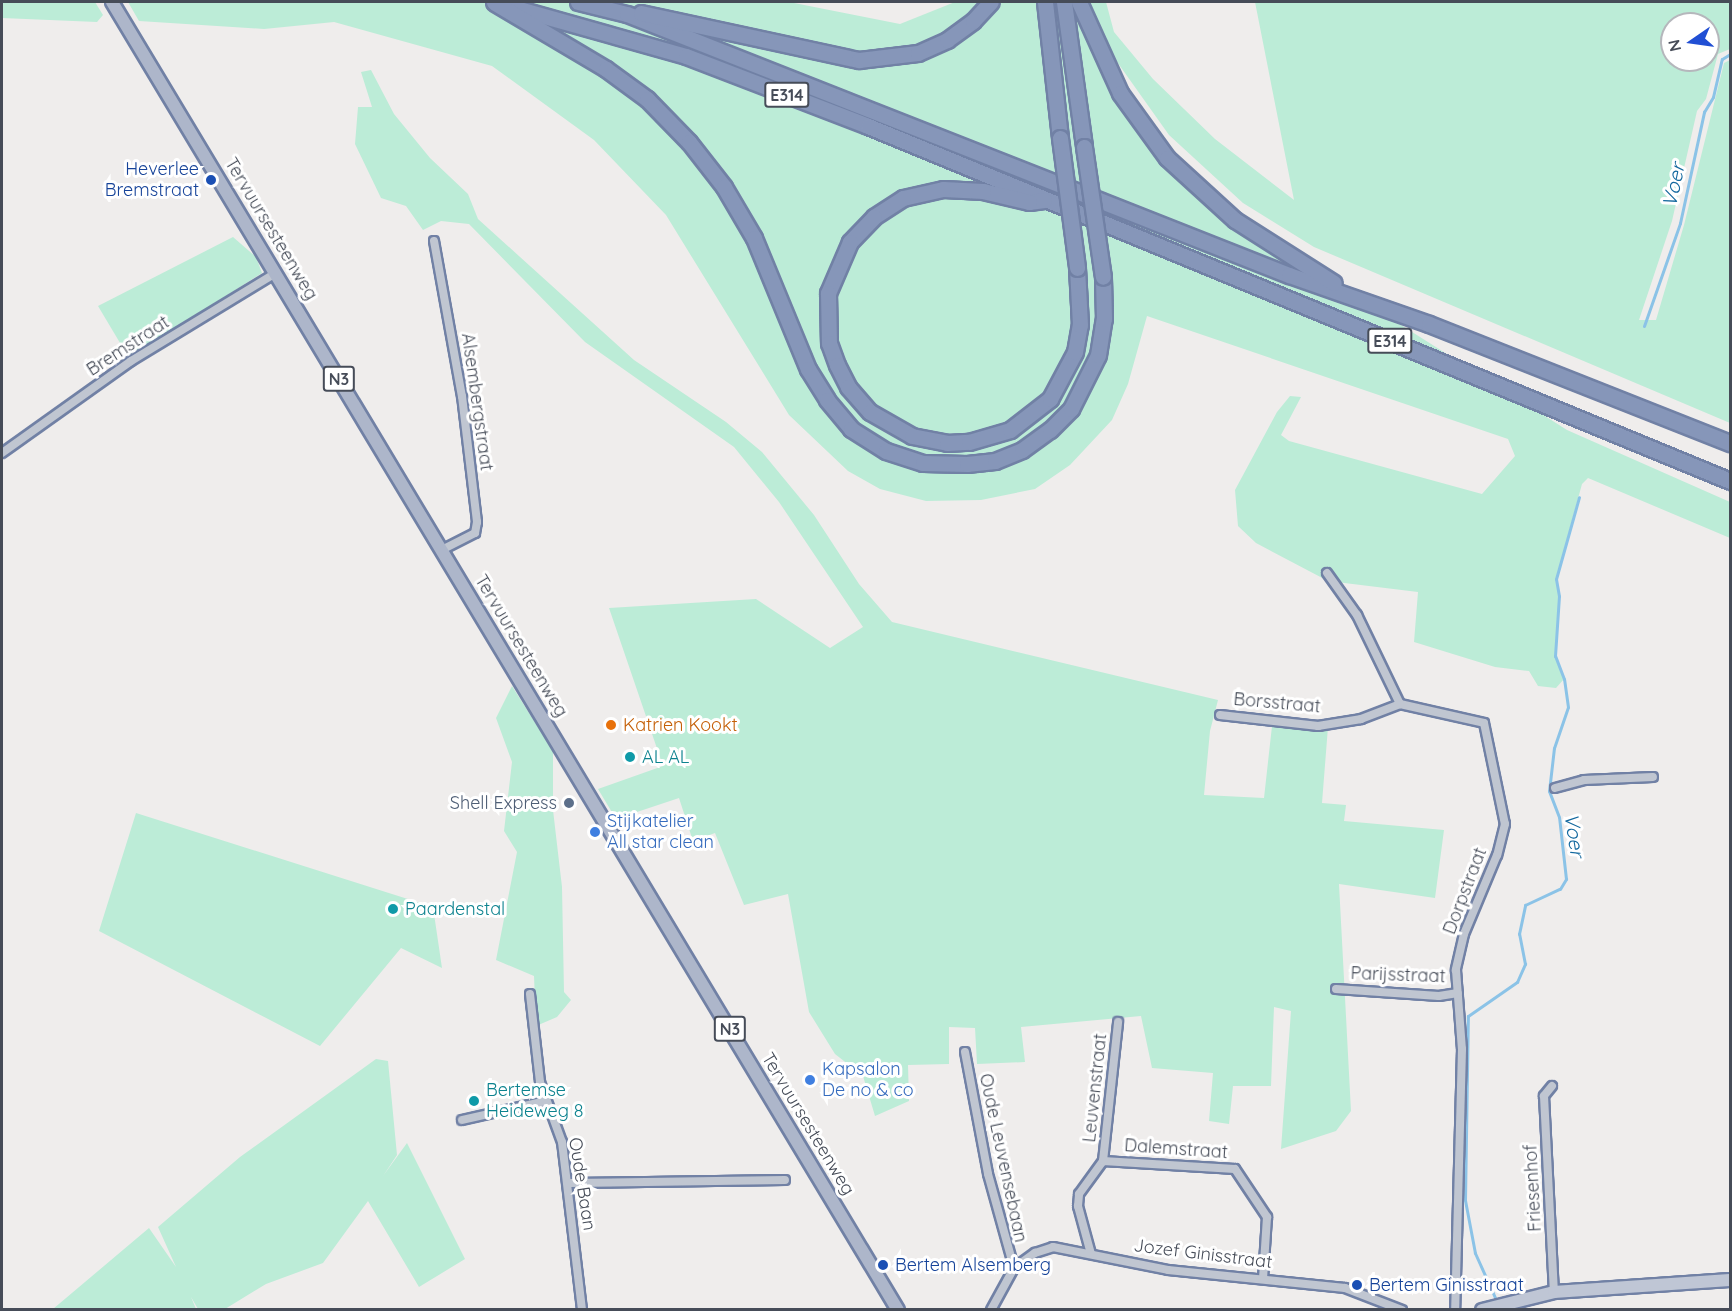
<!DOCTYPE html>
<html>
<head>
<meta charset="utf-8">
<style>
	body { margin:0 }
	#map { position:relative; width:1732px; height:1311px; overflow:hidden; background:#efedec; font-family:Quicksand,sans-serif }
	div>[style] { position:absolute }
	[style*='--x'] { left:calc(var(--x)*1px); top:calc(var(--y)*1px); width:calc(var(--w)*1px); rotate:calc(var(--a)*1deg) }
	.green>* { inset:0; background:#bcecd7 }
	.stream>* { height:3px; margin:-1.5px; padding:0 1.5px; transform-origin:1.5px; border-radius:1.5px; background:#8bc3e7 }
	.roads { filter:drop-shadow(2px 0 #7181a5) drop-shadow(-2px 0 #7181a5) drop-shadow(0 2px #7181a5) drop-shadow(0 -2px #7181a5) }
	.street>* { height:8px; margin:-4px; padding:0 4px; transform-origin:4px; border-radius:4px; background:#c0c6d1 }
	.secondary>* { height:12px; margin:-6px; padding:0 6px; transform-origin:6px; border-radius:6px; background:#bfc6d5 }
	.primary>* { height:12px; margin:-6px; padding:0 6px; transform-origin:6px; border-radius:6px; background:#adb6ca }
	.highway>* { height:15px; margin:-7.5px; padding:0 7.5px; transform-origin:7.5px; border-radius:7.5px; background:#8696b9 }
	.bridges { filter:drop-shadow(2px 0 #7181a5) drop-shadow(-2px 0 #7181a5) drop-shadow(0 2px #7181a5) drop-shadow(0 -2px #7181a5) }
	.highway-bridge>* { height:15px; margin:-7.5px; padding:0 7.5px; transform-origin:7.5px; border-radius:7.5px; background:#8696b9 }
	.dots>* { width:16px; height:16px; translate:-50% -50%; box-sizing:border-box; border:3px solid #fff; border-radius:50% }
	span { translate:-50% -50%; white-space:nowrap; text-align:center; line-height:1.15; -webkit-text-stroke:6px #fff; paint-order:stroke }
	.shield-label span { padding:2px 4px; background:#fff; border:2px solid; border-radius:4px; -webkit-text-stroke-width:0 }
	.shield-label { font-size:16px; color:#464c58; font-weight:700 }
	.transit-label { font-size:18px; color:#164399 }
	.right { translate:-100% -50%; text-align:right }
	.left { translate:0 -50%; text-align:left }
	.street-label { font-size:18px; color:#464c58 }
	.food-label { font-size:18px; color:#c56008 }
	.culture-label { font-size:18px; color:#0d838f }
	.service-label { font-size:18px; color:#4e5e75 }
	.shop-label { font-size:18px; color:#366cbe }
	.water-label { font-size:20px; color:#13689e; font-style:italic }
	.frame { position:absolute; inset:0; border:3px solid #464c58; pointer-events:none }
	.north { position:absolute; left:1660px; top:12px; width:60px; height:60px; box-sizing:border-box; background:#fff; border:2px solid #b5b7bc; border-radius:50%; rotate:257deg; font-size:16px; font-weight:700; line-height:24px; text-align:center; color:#464c58 }
	.north::after { content:''; display:block; margin:auto; width:21px; height:27px; background:#214fd4; clip-path:polygon(50% 0,100% 100%,50% 72%,0 100%) }
</style>
</head>
<body>
<div id="map">
	<div class="green">
		<div style="clip-path:polygon(2px 2px,95px 2px,103px 15px,97px 22px,2px 18px)"></div>
		<div style="clip-path:polygon(128px 2px,789px 2px,900px 24px,955px 2px,1072px 2px,1093px 56px,1130px 120px,1198px 190px,1235px 220px,1567px 430px,1730px 502px,1730px 538px,1588px 478px,1582px 484px,1556px 579px,1559px 596px,1555px 656px,1564px 679px,1556px 688px,1538px 686px,1529px 671px,1495px 667px,1414px 642px,1418px 592px,1328px 581px,1256px 543px,1238px 526px,1235px 490px,1277px 412px,1290px 396px,1301px 397px,1281px 435px,1289px 441px,1482px 494px,1515px 456px,1508px 439px,1147px 316px,1128px 384px,1112px 420px,1070px 465px,1035px 489px,981px 500px,926px 501px,880px 489px,848px 471px,789px 415px,666px 215px,594px 140px,492px 66px,334px 22px,264px 29px,139px 21px)"></div>
		<div style="clip-path:polygon(evenodd,1090px 2px,1106px 2px,1114px 32px,1153px 79px,1215px 139px,1294px 200px,1255px 2px,1730px 2px,1730px 49px,1718px 54px,1706px 99px,1697px 111px,1672px 221px,1639px 320px,1656px 320px,1684px 225px,1724px 63px,1730px 60px,1730px 423px,1314px 247px,1243px 203px,1169px 135px,1115px 59px,1090px 2px,1672px 24px,1708px 24px,1708px 60px,1672px 60px,1672px 24px)"></div>
		<div style="clip-path:polygon(371px 70px,394px 114px,430px 158px,468px 194px,478px 219px,634px 360px,726px 422px,762px 452px,814px 515px,859px 584px,892px 622px,1218px 700px,1210px 731px,1204px 795px,1264px 798px,1272px 726px,1328px 727px,1322px 803px,1346px 805px,1344px 821px,1444px 830px,1435px 898px,1339px 884px,1351px 1111px,1336px 1131px,1281px 1149px,1291px 1011px,1274px 1007px,1271px 1086px,1233px 1086px,1229px 1124px,1209px 1121px,1213px 1073px,1152px 1068px,1141px 1016px,1021px 1027px,1025px 1062px,977px 1064px,975px 1028px,949px 1027px,949px 1064px,908px 1065px,909px 1101px,875px 1116px,863px 1076px,835px 1054px,809px 1012px,788px 894px,744px 905px,715px 833px,693px 841px,679px 798px,616px 819px,598px 789px,663px 766px,609px 608px,756px 599px,830px 648px,863px 627px,779px 502px,734px 447px,585px 342px,469px 224px,441px 221px,423px 230px,406px 206px,381px 198px,355px 144px,358px 107px,372px 107px,361px 72px)"></div>
		<div style="clip-path:polygon(233px 237px,256px 257px,262px 273px,129px 358px,98px 306px)"></div>
		<div style="clip-path:polygon(512px 686px,553px 751px,553px 810px,562px 887px,564px 992px,571px 1000px,557px 1017px,536px 1026px,534px 976px,496px 960px,517px 852px,504px 831px,512px 762px,496px 718px)"></div>
		<div style="clip-path:polygon(136px 813px,433px 907px,442px 968px,401px 948px,320px 1046px,99px 931px)"></div>
		<div style="clip-path:polygon(376px 1059px,388px 1061px,397px 1155px,383px 1176px,407px 1143px,465px 1259px,419px 1287px,368px 1201px,323px 1263px,266px 1284px,225px 1309px,198px 1309px,191px 1297px,196px 1309px,53px 1309px,149px 1228px,176px 1267px,158px 1227px,240px 1157px)"></div>
	</div>
	<div class="stream">
		<div style="--x:1644;--y:326;--w:109;--a:-70.7"></div>
		<div style="--x:1680;--y:223;--w:114;--a:-77.8"></div>
		<div style="--x:1704;--y:112;--w:17;--a:-59"></div>
		<div style="--x:1713;--y:97;--w:39;--a:-77"></div>
		<div style="--x:1722;--y:59;--w:9;--a:-32"></div>
		<div style="--x:1497;--y:1302;--w:54;--a:-114.2"></div>
		<div style="--x:1475;--y:1253;--w:54;--a:-100.7"></div>
		<div style="--x:1465;--y:1200;--w:184;--a:-89.1"></div>
		<div style="--x:1468;--y:1016;--w:60;--a:-34.8"></div>
		<div style="--x:1517;--y:982;--w:20;--a:-66"></div>
		<div style="--x:1525;--y:964;--w:31;--a:-101"></div>
		<div style="--x:1519;--y:934;--w:30;--a:-78"></div>
		<div style="--x:1525;--y:905;--w:38;--a:-25"></div>
		<div style="--x:1560;--y:889;--w:12;--a:-59"></div>
		<div style="--x:1566;--y:879;--w:62;--a:-96.4"></div>
		<div style="--x:1559;--y:817;--w:28;--a:-111"></div>
		<div style="--x:1549;--y:791;--w:43;--a:-83.4"></div>
		<div style="--x:1554;--y:748;--w:43;--a:-71.1"></div>
		<div style="--x:1568;--y:707;--w:28;--a:-98"></div>
		<div style="--x:1564;--y:679;--w:25;--a:-111"></div>
		<div style="--x:1555;--y:656;--w:60;--a:-86.2"></div>
		<div style="--x:1559;--y:596;--w:17;--a:-100"></div>
		<div style="--x:1556;--y:579;--w:85;--a:-74.3"></div>
	</div>
	<div class="roads">
		<div class="street">
			<div style="--x:434;--y:241;--w:158;--a:79.8"></div>
			<div style="--x:462;--y:396;--w:127;--a:83.2"></div>
			<div style="--x:477;--y:522;--w:11;--a:100"></div>
			<div style="--x:475;--y:533;--w:37;--a:153"></div>
			<div style="--x:2;--y:453;--w:158;--a:-35.5"></div>
			<div style="--x:131;--y:361;--w:170;--a:-31.3"></div>
			<div style="--x:1327;--y:573;--w:52;--a:54.5"></div>
			<div style="--x:1357;--y:615;--w:99;--a:64.2"></div>
			<div style="--x:1400;--y:704;--w:86;--a:12.7"></div>
			<div style="--x:1484;--y:723;--w:103;--a:78.3"></div>
			<div style="--x:1505;--y:824;--w:32;--a:104"></div>
			<div style="--x:1497;--y:855;--w:86;--a:112.7"></div>
			<div style="--x:1464;--y:934;--w:37;--a:103"></div>
			<div style="--x:1456;--y:970;--w:79;--a:85.7"></div>
			<div style="--x:1462;--y:1049;--w:261;--a:91.5"></div>
			<div style="--x:1220;--y:715;--w:99;--a:6.4"></div>
			<div style="--x:1318;--y:726;--w:44;--a:-9.2"></div>
			<div style="--x:1361;--y:719;--w:42;--a:-21"></div>
			<div style="--x:1555;--y:788;--w:30;--a:-15"></div>
			<div style="--x:1584;--y:780;--w:69;--a:-2.5"></div>
			<div style="--x:1336;--y:989;--w:103;--a:3.9"></div>
			<div style="--x:1439;--y:996;--w:19;--a:-9"></div>
			<div style="--x:530;--y:994;--w:89;--a:83.5"></div>
			<div style="--x:540;--y:1082;--w:64;--a:69.9"></div>
			<div style="--x:562;--y:1142;--w:169;--a:83.2"></div>
			<div style="--x:965;--y:1052;--w:124;--a:79.3"></div>
			<div style="--x:988;--y:1174;--w:98;--a:74.5"></div>
			<div style="--x:1552;--y:1086;--w:13;--a:129"></div>
			<div style="--x:1544;--y:1096;--w:196;--a:87.1"></div>
			<div style="--x:462;--y:1120;--w:86;--a:-12.7"></div>
			<div style="--x:1103;--y:1161;--w:132;--a:3.5"></div>
			<div style="--x:1235;--y:1169;--w:58;--a:56.3"></div>
			<div style="--x:1267;--y:1217;--w:62;--a:93.7"></div>
			<div style="--x:569;--y:1183;--w:216;--a:-0.8"></div>
			<div style="--x:1091;--y:1254;--w:50;--a:-105.2"></div>
			<div style="--x:1078;--y:1206;--w:12;--a:-85"></div>
			<div style="--x:1079;--y:1194;--w:41;--a:-54"></div>
			<div style="--x:1103;--y:1161;--w:140;--a:-83.8"></div>
			<div style="--x:991;--y:1310;--w:48;--a:-61.3"></div>
			<div style="--x:1014;--y:1268;--w:26;--a:-36"></div>
			<div style="--x:1035;--y:1253;--w:19;--a:-18"></div>
			<div style="--x:1053;--y:1247;--w:117;--a:11.3"></div>
			<div style="--x:1168;--y:1270;--w:178;--a:5.8"></div>
			<div style="--x:1345;--y:1288;--w:61;--a:21.1"></div>
		</div>
		<div class="secondary">
			<div style="--x:1482;--y:1310;--w:74;--a:-14"></div>
			<div style="--x:1554;--y:1292;--w:176;--a:-3.9"></div>
		</div>
		<div class="primary">
			<div style="--x:112;--y:2;--w:1526;--a:59"></div>
		</div>
		<div class="highway">
			<div style="--x:494;--y:2;--w:199;--a:15.7"></div>
			<div style="--x:686;--y:56;--w:195;--a:21"></div>
			<div style="--x:868;--y:126;--w:932;--a:22.38"></div>
			<div style="--x:578;--y:2;--w:50;--a:13.8"></div>
			<div style="--x:627;--y:14;--w:712;--a:21.52"></div>
			<div style="--x:1289;--y:275;--w:148;--a:19.3"></div>
			<div style="--x:1429;--y:324;--w:324;--a:21.6"></div>
			<div style="--x:1045;--y:2;--w:137;--a:83.7"></div>
			<div style="--x:1064;--y:2;--w:146;--a:82.1"></div>
			<div style="--x:1079;--y:2;--w:100;--a:65.7"></div>
			<div style="--x:1120;--y:93;--w:80;--a:54.1"></div>
			<div style="--x:1167;--y:158;--w:92;--a:42.4"></div>
			<div style="--x:1235;--y:220;--w:117;--a:32.5"></div>
			<div style="--x:495;--y:3;--w:129;--a:30.7"></div>
			<div style="--x:606;--y:69;--w:51;--a:36.2"></div>
			<div style="--x:647;--y:99;--w:60;--a:45.7"></div>
			<div style="--x:689;--y:142;--w:57;--a:52.1"></div>
			<div style="--x:724;--y:187;--w:59;--a:59.5"></div>
			<div style="--x:754;--y:238;--w:142;--a:67.6"></div>
			<div style="--x:808;--y:369;--w:36;--a:58"></div>
			<div style="--x:827;--y:400;--w:38;--a:50"></div>
			<div style="--x:851;--y:429;--w:41;--a:32.2"></div>
			<div style="--x:886;--y:451;--w:39;--a:18"></div>
			<div style="--x:923;--y:463;--w:44;--a:1.3"></div>
			<div style="--x:967;--y:464;--w:28;--a:-6"></div>
			<div style="--x:995;--y:461;--w:29;--a:-22"></div>
			<div style="--x:1022;--y:450;--w:34;--a:-36"></div>
			<div style="--x:1050;--y:430;--w:30;--a:-45"></div>
			<div style="--x:1071;--y:409;--w:60;--a:-63.4"></div>
			<div style="--x:1098;--y:355;--w:36;--a:-81"></div>
			<div style="--x:1104;--y:319;--w:42;--a:-91.4"></div>
			<div style="--x:641;--y:13;--w:223;--a:12.2"></div>
			<div style="--x:859;--y:60;--w:59;--a:-6.8"></div>
			<div style="--x:918;--y:53;--w:32;--a:-24"></div>
			<div style="--x:947;--y:40;--w:32;--a:-36"></div>
			<div style="--x:973;--y:21;--w:26;--a:-47"></div>
			<div style="--x:1044;--y:200;--w:15;--a:172"></div>
			<div style="--x:1029;--y:202;--w:47;--a:-166.6"></div>
			<div style="--x:983;--y:191;--w:40;--a:-177.1"></div>
			<div style="--x:943;--y:189;--w:41;--a:167.3"></div>
			<div style="--x:903;--y:198;--w:35;--a:147"></div>
			<div style="--x:874;--y:217;--w:35;--a:134"></div>
			<div style="--x:850;--y:242;--w:56;--a:113.3"></div>
			<div style="--x:828;--y:293;--w:50;--a:88.9"></div>
			<div style="--x:829;--y:343;--w:23;--a:70"></div>
			<div style="--x:837;--y:365;--w:25;--a:63"></div>
			<div style="--x:848;--y:387;--w:33;--a:49"></div>
			<div style="--x:870;--y:412;--w:48;--a:29.7"></div>
			<div style="--x:912;--y:436;--w:36;--a:11"></div>
			<div style="--x:947;--y:443;--w:22;--a:-3"></div>
			<div style="--x:969;--y:442;--w:43;--a:-16.3"></div>
			<div style="--x:1010;--y:430;--w:51;--a:-37.8"></div>
			<div style="--x:1050;--y:399;--w:53;--a:-62"></div>
			<div style="--x:1075;--y:352;--w:27;--a:-80"></div>
			<div style="--x:1080;--y:325;--w:57;--a:-93"></div>
		</div>
	</div>
	<div class="bridges">
		<div class="highway-bridge">
			<div style="--x:1060;--y:138;--w:131;--a:82.5"></div>
			<div style="--x:1084;--y:147;--w:131;--a:81.7"></div>
		</div>
	</div>
	<div class="dots">
		<div style="left:211px;top:180px;background:#1a4fb4"></div>
		<div style="left:611px;top:725px;background:#e8710a"></div>
		<div style="left:630px;top:757px;background:#0f9aa8"></div>
		<div style="left:569px;top:803px;background:#5c6f8a"></div>
		<div style="left:595px;top:832px;background:#3f7fe0"></div>
		<div style="left:393px;top:909px;background:#0f9aa8"></div>
		<div style="left:810px;top:1080px;background:#3f7fe0"></div>
		<div style="left:474px;top:1101px;background:#0f9aa8"></div>
		<div style="left:883px;top:1265px;background:#1a4fb4"></div>
		<div style="left:1357px;top:1285px;background:#1a4fb4"></div>
	</div>
	<div class="shield-label">
		<span style="left:787px;top:95px">E314</span>
		<span style="left:1390px;top:341px">E314</span>
		<span style="left:339px;top:379px">N3</span>
		<span style="left:730px;top:1029px">N3</span>
	</div>
	<div class="transit-label">
		<span class="right" style="left:199px;top:180px">Heverlee<br>Bremstraat</span>
		<span class="left" style="left:895px;top:1265px">Bertem Alsemberg</span>
		<span class="left" style="left:1369px;top:1285px">Bertem Ginisstraat</span>
	</div>
	<div class="street-label">
		<span style="left:271px;top:229px;rotate:59deg">Tervuursesteenweg</span>
		<span style="left:128px;top:346px;rotate:-33deg">Bremstraat</span>
		<span style="left:477px;top:402px;rotate:82deg">Alsembergstraat</span>
		<span style="left:521px;top:646px;rotate:59deg">Tervuursesteenweg</span>
		<span style="left:1277px;top:703px;rotate:5deg">Borsstraat</span>
		<span style="left:1465px;top:891px;rotate:-69deg">Dorpstraat</span>
		<span style="left:1398px;top:975px;rotate:2deg">Parijsstraat</span>
		<span style="left:1095px;top:1088px;rotate:-84deg">Leuvenstraat</span>
		<span style="left:808px;top:1124px;rotate:59deg">Tervuursesteenweg</span>
		<span style="left:1176px;top:1149px;rotate:4deg">Dalemstraat</span>
		<span style="left:1003px;top:1158px;rotate:78deg">Oude Leuvensebaan</span>
		<span style="left:582px;top:1184px;rotate:81deg">Oude Baan</span>
		<span style="left:1533px;top:1188px;rotate:-93deg">Friesenhof</span>
		<span style="left:1203px;top:1254px;rotate:7deg">Jozef Ginisstraat</span>
	</div>
	<div class="food-label">
		<span class="left" style="left:623px;top:725px">Katrien Kookt</span>
	</div>
	<div class="culture-label">
		<span class="left" style="left:642px;top:757px">AL AL</span>
		<span class="left" style="left:405px;top:909px">Paardenstal</span>
		<span class="left" style="left:486px;top:1101px">Bertemse<br>Heideweg 8</span>
	</div>
	<div class="service-label">
		<span class="right" style="left:557px;top:803px">Shell Express</span>
	</div>
	<div class="shop-label">
		<span class="left" style="left:607px;top:832px">Stijkatelier<br>All star clean</span>
		<span class="left" style="left:822px;top:1080px">Kapsalon<br>De no &amp; co</span>
	</div>
	<div class="water-label">
		<span style="left:1673px;top:185px;rotate:-78deg">Voer</span>
		<span style="left:1575px;top:835px;rotate:81deg">Voer</span>
	</div>
	<div class="frame"></div>
	<div class="north">N</div>
</div>
</body>
</html>
